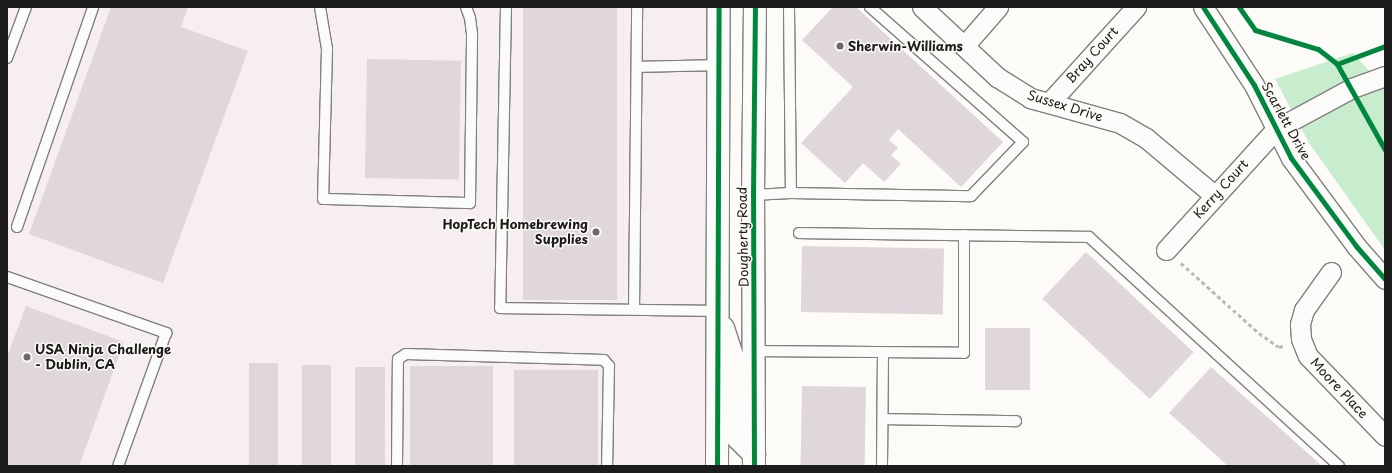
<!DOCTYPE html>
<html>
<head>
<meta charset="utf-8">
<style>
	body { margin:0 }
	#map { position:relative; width:1392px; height:473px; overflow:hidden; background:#fcfbf8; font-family:"Playpen Sans",sans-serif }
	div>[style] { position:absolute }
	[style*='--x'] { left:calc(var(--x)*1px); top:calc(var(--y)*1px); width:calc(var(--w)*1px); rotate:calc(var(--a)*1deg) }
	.built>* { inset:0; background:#f6eef1; transform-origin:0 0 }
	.green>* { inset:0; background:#c7ecce }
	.building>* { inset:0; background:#e0d7dc; transform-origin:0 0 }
	.path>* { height:2.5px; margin-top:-1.25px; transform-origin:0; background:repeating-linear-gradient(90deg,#bbbab8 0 4px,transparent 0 7px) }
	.roads { filter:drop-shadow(1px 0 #81807f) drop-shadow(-1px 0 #81807f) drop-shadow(0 1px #81807f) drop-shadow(0 -1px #81807f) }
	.lane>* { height:10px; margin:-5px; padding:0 5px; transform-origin:5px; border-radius:5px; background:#fbfbf9 }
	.street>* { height:19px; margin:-9.5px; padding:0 9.5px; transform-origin:9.5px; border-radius:9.5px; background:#fbfbf9 }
	.secondary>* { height:22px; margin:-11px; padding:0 11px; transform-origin:11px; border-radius:11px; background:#fbfbf9 }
	.cycleway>* { height:5px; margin:-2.5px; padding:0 2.5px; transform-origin:2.5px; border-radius:2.5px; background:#00873e }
	.dots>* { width:11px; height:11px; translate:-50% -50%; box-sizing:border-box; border:2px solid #fdfcf7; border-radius:50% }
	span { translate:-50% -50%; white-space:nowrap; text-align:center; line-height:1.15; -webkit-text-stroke:3px #fdfcf7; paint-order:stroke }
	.poi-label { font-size:13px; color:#1c1c1c; font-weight:700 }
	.left { translate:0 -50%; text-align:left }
	.right { translate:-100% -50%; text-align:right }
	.street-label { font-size:13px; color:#1c1c1c }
	.frame { position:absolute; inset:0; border:8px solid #1c1c1c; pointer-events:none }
</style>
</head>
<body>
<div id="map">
	<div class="built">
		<div style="left:7px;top:7px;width:712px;height:459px"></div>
	</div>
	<div class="green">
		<div style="clip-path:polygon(1353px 53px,1385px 88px,1385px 250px,1309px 143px,1275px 79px)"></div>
	</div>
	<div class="building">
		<div style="clip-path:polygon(111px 7px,188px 7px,181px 27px,248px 51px,163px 283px,29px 234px)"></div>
		<div style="left:523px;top:7px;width:94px;height:293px"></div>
		<div style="clip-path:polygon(833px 7px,856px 7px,1003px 142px,961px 187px,898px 129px,889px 140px,898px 148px,891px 155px,901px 164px,884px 182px,863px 163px,845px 183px,801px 143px,853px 87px,802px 40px)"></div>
		<div style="left:367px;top:59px;width:94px;height:119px;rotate:1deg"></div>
		<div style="left:802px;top:246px;width:142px;height:66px;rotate:1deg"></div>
		<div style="left:1086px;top:252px;width:147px;height:64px;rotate:43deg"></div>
		<div style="clip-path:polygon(26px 306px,124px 342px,79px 466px,7px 466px,7px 357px)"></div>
		<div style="left:985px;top:328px;width:45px;height:62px"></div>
		<div style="left:249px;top:363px;width:29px;height:103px"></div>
		<div style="left:302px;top:365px;width:29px;height:101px"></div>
		<div style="left:410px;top:366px;width:83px;height:100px"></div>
		<div style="left:355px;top:367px;width:30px;height:99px"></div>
		<div style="clip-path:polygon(1211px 367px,1320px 464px,1318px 466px,1228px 466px,1169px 413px)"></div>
		<div style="left:514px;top:370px;width:84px;height:96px"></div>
		<div style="left:802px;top:386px;width:64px;height:80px;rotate:1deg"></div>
	</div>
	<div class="path">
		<div style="--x:1181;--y:263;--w:105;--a:41.9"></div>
		<div style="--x:1259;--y:333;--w:24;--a:35"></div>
		<div style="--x:1279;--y:347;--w:4;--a:-14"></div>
	</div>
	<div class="roads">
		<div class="lane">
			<div style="--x:320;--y:7;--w:43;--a:80.5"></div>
			<div style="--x:327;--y:49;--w:150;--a:91.5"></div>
			<div style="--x:323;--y:199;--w:147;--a:1.6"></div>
			<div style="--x:470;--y:203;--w:169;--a:-89.3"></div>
			<div style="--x:472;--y:34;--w:16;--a:-97"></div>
			<div style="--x:470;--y:18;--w:12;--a:-110"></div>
			<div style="--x:506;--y:7;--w:301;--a:91.1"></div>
			<div style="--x:500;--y:308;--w:217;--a:0.8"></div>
			<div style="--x:789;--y:7;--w:186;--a:89.4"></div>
			<div style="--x:7;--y:58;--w:54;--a:-69.6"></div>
			<div style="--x:637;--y:67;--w:81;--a:-1.4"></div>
			<div style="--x:753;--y:195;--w:38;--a:-3"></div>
			<div style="--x:791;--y:193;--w:180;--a:1"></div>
			<div style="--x:971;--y:196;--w:75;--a:-46.1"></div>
			<div style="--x:1023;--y:142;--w:204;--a:-138.6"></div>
			<div style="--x:17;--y:227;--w:233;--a:-70.9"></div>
			<div style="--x:799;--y:233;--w:290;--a:0.8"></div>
			<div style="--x:1089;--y:237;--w:339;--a:42.5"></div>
			<div style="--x:7;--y:277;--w:169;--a:19.4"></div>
			<div style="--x:166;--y:333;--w:141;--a:109.8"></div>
			<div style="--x:634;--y:309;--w:302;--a:-89.4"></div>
			<div style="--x:755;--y:351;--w:209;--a:0.5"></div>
			<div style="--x:964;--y:353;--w:118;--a:-90"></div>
			<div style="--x:883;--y:419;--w:133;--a:0.9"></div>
			<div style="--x:397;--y:466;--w:107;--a:-89.5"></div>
			<div style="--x:398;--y:359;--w:9;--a:-32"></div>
			<div style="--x:406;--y:354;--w:198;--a:1.7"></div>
			<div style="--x:604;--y:360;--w:8;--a:50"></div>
			<div style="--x:609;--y:366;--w:100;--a:91.1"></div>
			<div style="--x:882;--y:466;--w:113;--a:-89.5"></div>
		</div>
		<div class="street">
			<div style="--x:922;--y:7;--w:103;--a:43"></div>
			<div style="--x:997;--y:77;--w:39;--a:32"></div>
			<div style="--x:1030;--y:98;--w:93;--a:15.5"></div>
			<div style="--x:1120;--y:123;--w:30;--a:30"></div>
			<div style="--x:1146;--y:138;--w:90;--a:40"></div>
			<div style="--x:1203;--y:7;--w:93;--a:56.8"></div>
			<div style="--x:1254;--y:85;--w:82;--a:63.1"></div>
			<div style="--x:1291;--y:158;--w:109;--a:53.5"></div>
			<div style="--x:1356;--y:246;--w:44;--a:48.7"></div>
			<div style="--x:964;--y:46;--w:52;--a:-48.9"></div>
			<div style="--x:1049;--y:103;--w:130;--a:-47.8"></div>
			<div style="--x:1166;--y:250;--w:164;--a:-47.7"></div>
			<div style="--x:1276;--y:129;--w:86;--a:-28.3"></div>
			<div style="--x:1352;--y:88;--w:35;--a:-20"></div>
			<div style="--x:1331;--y:272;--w:47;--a:125.4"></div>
			<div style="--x:1304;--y:310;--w:15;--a:106"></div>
			<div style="--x:1300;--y:324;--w:15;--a:86"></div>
			<div style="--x:1301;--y:339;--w:18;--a:68"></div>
			<div style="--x:1308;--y:356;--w:111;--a:46.1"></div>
		</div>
		<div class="secondary">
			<div style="--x:723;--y:328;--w:32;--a:72"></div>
			<div style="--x:733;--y:358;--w:75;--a:90"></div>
			<div style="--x:733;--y:433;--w:30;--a:45"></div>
			<div style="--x:717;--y:466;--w:459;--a:-89.8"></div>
			<div style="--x:754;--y:466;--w:271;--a:-90.2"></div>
			<div style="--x:753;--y:195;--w:188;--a:-89.4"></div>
		</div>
	</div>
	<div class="cycleway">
		<div style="--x:1203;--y:7;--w:93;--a:56.8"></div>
		<div style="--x:1254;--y:85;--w:82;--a:63.1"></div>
		<div style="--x:1291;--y:158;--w:109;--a:53.5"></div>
		<div style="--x:1356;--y:246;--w:44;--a:48.7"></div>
		<div style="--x:1239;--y:7;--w:28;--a:55"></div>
		<div style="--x:1255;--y:30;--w:66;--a:16.8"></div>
		<div style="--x:1318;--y:49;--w:24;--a:38"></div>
		<div style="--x:1337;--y:64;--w:98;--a:60.8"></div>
		<div style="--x:1337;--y:64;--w:51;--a:-20.6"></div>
		<div style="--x:717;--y:466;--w:459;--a:-89.8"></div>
		<div style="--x:754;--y:466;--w:271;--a:-90.2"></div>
		<div style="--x:753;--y:195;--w:188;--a:-89.4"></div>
	</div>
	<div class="dots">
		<div style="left:840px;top:46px;background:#6a6a69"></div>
		<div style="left:596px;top:232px;background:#6a6a69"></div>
		<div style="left:27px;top:357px;background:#6a6a69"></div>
	</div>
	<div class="poi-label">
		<span class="left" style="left:848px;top:46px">Sherwin-Williams</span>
		<span class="right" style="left:588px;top:232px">HopTech Homebrewing<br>Supplies</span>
		<span class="left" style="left:35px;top:357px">USA Ninja Challenge<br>- Dublin, CA</span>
	</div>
	<div class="street-label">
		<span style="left:1092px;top:55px;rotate:-48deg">Bray Court</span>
		<span style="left:1065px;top:106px;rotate:17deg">Sussex Drive</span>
		<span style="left:1286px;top:121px;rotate:61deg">Scarlett Drive</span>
		<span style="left:1221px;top:189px;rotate:-48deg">Kerry Court</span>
		<span style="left:743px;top:237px;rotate:-91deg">Dougherty Road</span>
		<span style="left:1339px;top:388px;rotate:47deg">Moore Place</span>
	</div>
	<div class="frame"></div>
</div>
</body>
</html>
